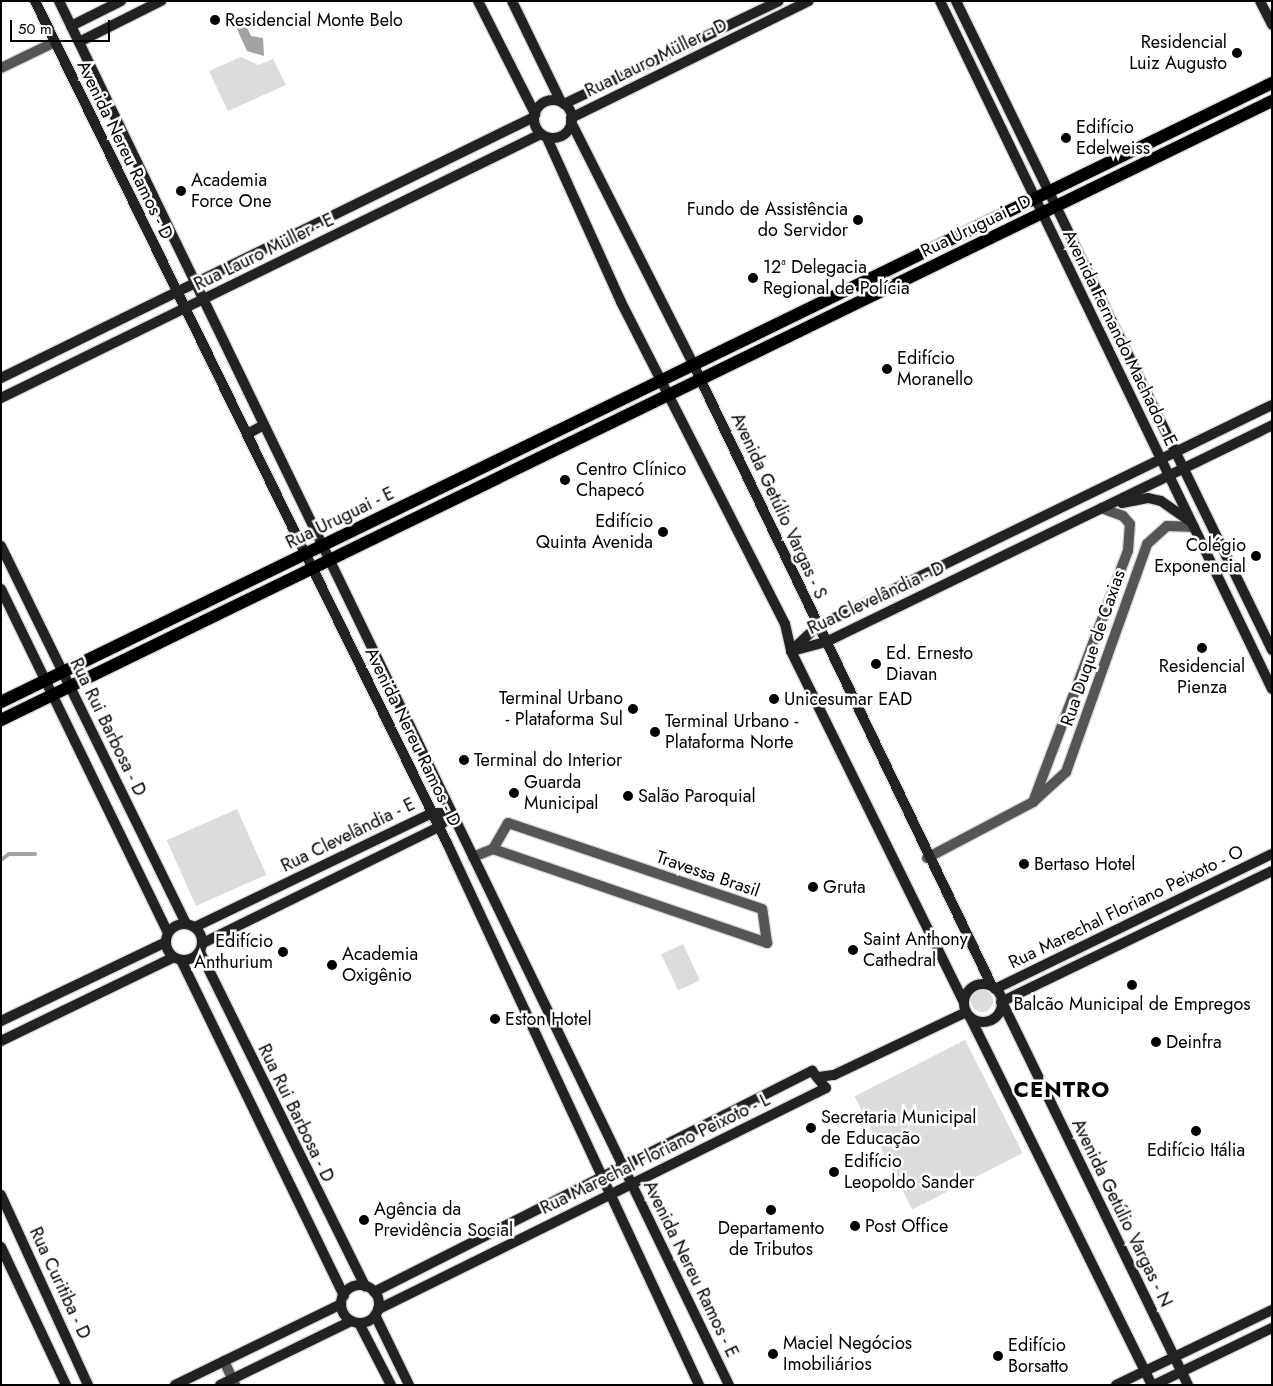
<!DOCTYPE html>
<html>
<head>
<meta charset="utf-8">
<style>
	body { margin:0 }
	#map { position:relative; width:1273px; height:1386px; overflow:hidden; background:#fff; font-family:Jost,sans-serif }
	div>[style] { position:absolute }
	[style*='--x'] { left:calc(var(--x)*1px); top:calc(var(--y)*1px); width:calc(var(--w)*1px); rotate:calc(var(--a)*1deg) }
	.green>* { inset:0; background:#dcdcdc; transform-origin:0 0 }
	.round { border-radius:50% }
	.water>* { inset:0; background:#a3a3a3 }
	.stream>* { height:4px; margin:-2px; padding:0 2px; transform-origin:2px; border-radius:2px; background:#a3a3a3 }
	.roads { filter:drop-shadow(1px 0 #dbdbdb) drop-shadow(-1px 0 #dbdbdb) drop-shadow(0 1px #dbdbdb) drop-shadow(0 -1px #dbdbdb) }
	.street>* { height:10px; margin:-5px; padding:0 5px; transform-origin:5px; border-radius:5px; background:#555 }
	.secondary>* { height:10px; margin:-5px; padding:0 5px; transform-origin:5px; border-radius:5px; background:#222 }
	.secondary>.ring { margin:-5px; padding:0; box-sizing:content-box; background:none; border:10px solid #222; border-radius:50% }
	.primary>* { height:12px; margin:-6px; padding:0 6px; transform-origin:6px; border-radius:6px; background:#000 }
	.dots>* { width:14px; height:14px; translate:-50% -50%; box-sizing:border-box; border:2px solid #fff; border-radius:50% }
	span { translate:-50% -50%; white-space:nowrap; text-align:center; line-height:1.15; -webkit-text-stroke:5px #fff; paint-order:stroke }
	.poi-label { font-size:18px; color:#000 }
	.left { translate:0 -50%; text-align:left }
	.right { translate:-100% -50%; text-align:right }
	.street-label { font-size:18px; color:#000 }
	.district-label { font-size:22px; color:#000; font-weight:700; letter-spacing:1px }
	.frame { position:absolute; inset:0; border:2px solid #000; pointer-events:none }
	.scale { position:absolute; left:10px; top:20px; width:100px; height:22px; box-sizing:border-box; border:2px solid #000; border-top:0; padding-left:6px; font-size:15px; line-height:18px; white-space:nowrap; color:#000; -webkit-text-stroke:4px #fff; paint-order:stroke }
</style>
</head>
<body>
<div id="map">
	<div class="green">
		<div style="clip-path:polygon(241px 57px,258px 65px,273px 59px,286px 85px,228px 111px,209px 71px)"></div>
		<div style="left:237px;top:809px;width:72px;height:77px;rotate:66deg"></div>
		<div style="left:683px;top:944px;width:40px;height:24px;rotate:65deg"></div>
		<div class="round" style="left:971px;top:990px;width:22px;height:22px"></div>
		<div style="left:965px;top:1040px;width:127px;height:124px;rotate:63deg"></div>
	</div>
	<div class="water">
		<div style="clip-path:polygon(245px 23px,251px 36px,263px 38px,264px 56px,247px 51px,236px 27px)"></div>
	</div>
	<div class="stream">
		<div style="--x:1;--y:860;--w:10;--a:-37"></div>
		<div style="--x:9;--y:854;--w:26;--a:0"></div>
	</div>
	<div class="roads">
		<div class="street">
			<div style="--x:1;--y:68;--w:60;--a:-25.7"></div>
			<div style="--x:1033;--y:802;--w:268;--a:-69.3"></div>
			<div style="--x:1128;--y:551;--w:27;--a:-86"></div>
			<div style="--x:1130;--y:524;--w:11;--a:-131"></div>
			<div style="--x:1123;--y:516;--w:23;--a:-160"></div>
			<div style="--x:473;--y:857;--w:22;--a:-22"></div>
			<div style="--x:493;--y:849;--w:290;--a:18.9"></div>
			<div style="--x:767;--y:943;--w:34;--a:-98"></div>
			<div style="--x:762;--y:909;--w:268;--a:-161.3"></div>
			<div style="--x:508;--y:823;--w:30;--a:120"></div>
			<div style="--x:927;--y:858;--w:120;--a:-27.8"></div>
			<div style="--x:1033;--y:802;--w:45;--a:-42.3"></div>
			<div style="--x:1066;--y:772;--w:242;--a:-70.4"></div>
			<div style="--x:1147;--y:544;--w:27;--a:-42"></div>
			<div style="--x:1167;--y:526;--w:27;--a:2"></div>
			<div style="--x:224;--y:1361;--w:26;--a:65"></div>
		</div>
		<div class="secondary">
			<div style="--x:35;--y:1;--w:937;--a:63.93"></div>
			<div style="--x:447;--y:843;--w:598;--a:65.06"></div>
			<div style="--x:59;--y:1;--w:1538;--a:64.17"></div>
			<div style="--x:478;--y:1;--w:127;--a:63.2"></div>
			<div style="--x:512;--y:1;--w:112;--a:64.1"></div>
			<div style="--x:940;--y:1;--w:764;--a:64.24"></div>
			<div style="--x:956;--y:1;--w:722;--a:64.04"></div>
			<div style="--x:1260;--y:1;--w:27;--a:63"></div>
			<div style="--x:71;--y:26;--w:56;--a:-26.6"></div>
			<div style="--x:79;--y:42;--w:92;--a:-26.6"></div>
			<div class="ring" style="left:534px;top:100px;width:28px;height:28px"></div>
			<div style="--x:564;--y:104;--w:238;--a:-25.6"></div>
			<div style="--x:571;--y:118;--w:265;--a:-26.2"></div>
			<div style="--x:571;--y:122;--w:273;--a:63.2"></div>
			<div style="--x:694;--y:366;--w:688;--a:64.33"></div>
			<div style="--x:547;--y:138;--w:180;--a:65.7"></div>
			<div style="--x:621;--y:302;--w:361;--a:63"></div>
			<div style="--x:785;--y:624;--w:28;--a:77"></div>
			<div style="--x:791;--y:651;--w:391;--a:63.8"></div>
			<div style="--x:1;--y:378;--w:593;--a:-26.09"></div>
			<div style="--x:1;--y:398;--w:601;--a:-26.05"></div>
			<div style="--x:247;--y:434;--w:19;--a:-28"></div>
			<div style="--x:1122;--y:503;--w:26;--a:-11"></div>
			<div style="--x:1148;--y:498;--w:13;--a:13"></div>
			<div style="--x:1161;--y:501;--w:33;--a:35"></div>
			<div style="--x:1;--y:546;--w:420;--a:63.9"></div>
			<div style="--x:1;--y:589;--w:382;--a:64.1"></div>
			<div style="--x:791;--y:651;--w:37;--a:-43"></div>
			<div style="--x:818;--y:626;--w:505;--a:-25.96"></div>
			<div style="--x:792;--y:651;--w:35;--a:-15"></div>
			<div style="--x:826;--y:642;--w:496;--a:-25.9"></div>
			<div class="ring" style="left:166px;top:924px;width:26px;height:26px"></div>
			<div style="--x:195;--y:927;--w:263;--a:-25.7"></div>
			<div style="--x:432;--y:813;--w:20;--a:0"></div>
			<div style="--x:203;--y:943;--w:263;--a:-26.2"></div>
			<div style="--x:439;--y:827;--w:19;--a:-47"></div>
			<div style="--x:200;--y:952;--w:373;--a:63.7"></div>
			<div style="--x:181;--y:960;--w:373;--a:64.1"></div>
			<div class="ring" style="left:964px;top:984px;width:28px;height:28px"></div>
			<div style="--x:995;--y:989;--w:308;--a:-26"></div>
			<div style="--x:1001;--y:1002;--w:301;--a:-25.8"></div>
			<div style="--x:1002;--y:1002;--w:426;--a:64.1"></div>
			<div style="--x:970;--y:1017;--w:411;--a:63.7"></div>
			<div style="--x:1;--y:1021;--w:183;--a:-25.6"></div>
			<div style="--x:1;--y:1041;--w:192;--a:-25.9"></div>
			<div style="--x:819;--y:1077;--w:15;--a:-8"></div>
			<div style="--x:834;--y:1075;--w:146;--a:-25.5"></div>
			<div style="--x:1;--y:1195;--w:209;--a:65.4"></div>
			<div style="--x:1;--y:1247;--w:153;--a:64.8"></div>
			<div class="ring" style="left:341px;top:1285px;width:28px;height:28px"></div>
			<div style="--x:374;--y:1292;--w:491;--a:-26.8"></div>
			<div style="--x:812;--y:1071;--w:22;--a:51"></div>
			<div style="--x:826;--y:1088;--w:500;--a:153.7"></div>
			<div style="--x:375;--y:1315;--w:78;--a:64.1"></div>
			<div style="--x:359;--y:1323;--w:70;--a:62.7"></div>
			<div style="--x:175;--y:1385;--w:185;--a:-26"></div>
			<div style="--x:220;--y:1385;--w:146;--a:-26"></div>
			<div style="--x:1116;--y:1385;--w:173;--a:-25.7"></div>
			<div style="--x:1154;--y:1385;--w:131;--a:-25.8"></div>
		</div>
		<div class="primary">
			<div style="--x:1;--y:702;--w:1414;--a:-25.97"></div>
			<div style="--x:1;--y:720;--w:1414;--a:-25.97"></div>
		</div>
	</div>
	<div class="dots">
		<div style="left:215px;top:20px;background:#000"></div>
		<div style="left:1237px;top:53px;background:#000"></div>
		<div style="left:1066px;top:138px;background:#000"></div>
		<div style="left:181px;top:191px;background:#000"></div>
		<div style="left:858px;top:220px;background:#000"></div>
		<div style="left:753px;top:278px;background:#000"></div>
		<div style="left:887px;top:369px;background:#000"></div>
		<div style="left:565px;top:480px;background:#000"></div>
		<div style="left:663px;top:532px;background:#000"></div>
		<div style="left:1256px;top:556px;background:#000"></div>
		<div style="left:1202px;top:648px;background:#000"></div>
		<div style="left:876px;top:664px;background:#000"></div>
		<div style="left:774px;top:699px;background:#000"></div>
		<div style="left:633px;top:709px;background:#000"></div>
		<div style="left:655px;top:732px;background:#000"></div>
		<div style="left:464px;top:760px;background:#000"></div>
		<div style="left:514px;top:793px;background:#000"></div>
		<div style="left:628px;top:796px;background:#000"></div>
		<div style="left:1024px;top:864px;background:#000"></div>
		<div style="left:813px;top:887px;background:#000"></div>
		<div style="left:853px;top:950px;background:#000"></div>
		<div style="left:283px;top:952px;background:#000"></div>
		<div style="left:332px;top:965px;background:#000"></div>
		<div style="left:1132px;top:985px;background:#000"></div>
		<div style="left:495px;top:1019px;background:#000"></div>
		<div style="left:1156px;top:1042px;background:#000"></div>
		<div style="left:811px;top:1128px;background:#000"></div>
		<div style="left:1196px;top:1131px;background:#000"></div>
		<div style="left:834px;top:1172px;background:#000"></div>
		<div style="left:771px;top:1210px;background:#000"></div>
		<div style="left:364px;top:1220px;background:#000"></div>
		<div style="left:855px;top:1226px;background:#000"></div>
		<div style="left:773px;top:1354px;background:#000"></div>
		<div style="left:998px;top:1356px;background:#000"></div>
	</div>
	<div class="poi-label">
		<span class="left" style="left:225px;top:20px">Residencial Monte Belo</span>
		<span class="right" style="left:1227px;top:53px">Residencial<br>Luiz Augusto</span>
		<span class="left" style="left:1076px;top:138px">Edifício<br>Edelweiss</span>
		<span class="left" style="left:191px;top:191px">Academia<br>Force One</span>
		<span class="right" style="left:848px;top:220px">Fundo de Assistência<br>do Servidor</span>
		<span class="left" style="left:763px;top:278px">12ª Delegacia<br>Regional de Polícia</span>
		<span class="left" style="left:897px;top:369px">Edifício<br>Moranello</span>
		<span class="left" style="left:576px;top:480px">Centro Clínico<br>Chapecó</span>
		<span class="right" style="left:653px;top:532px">Edifício<br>Quinta Avenida</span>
		<span class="right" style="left:1246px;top:556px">Colégio<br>Exponencial</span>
		<span class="left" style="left:886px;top:664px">Ed. Ernesto<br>Diavan</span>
		<span style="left:1202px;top:677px">Residencial<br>Pienza</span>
		<span class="right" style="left:623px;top:709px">Terminal Urbano<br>- Plataforma Sul</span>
		<span class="left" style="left:784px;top:699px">Unicesumar EAD</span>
		<span class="left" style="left:665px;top:732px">Terminal Urbano -<br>Plataforma Norte</span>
		<span class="left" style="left:474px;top:760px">Terminal do Interior</span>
		<span class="left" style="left:524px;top:793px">Guarda<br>Municipal</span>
		<span class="left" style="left:638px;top:796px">Salão Paroquial</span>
		<span class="left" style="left:1034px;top:864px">Bertaso Hotel</span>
		<span class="left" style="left:823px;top:887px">Gruta</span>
		<span class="left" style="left:863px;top:950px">Saint Anthony<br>Cathedral</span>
		<span class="right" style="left:273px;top:952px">Edifício<br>Anthurium</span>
		<span class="left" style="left:342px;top:965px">Academia<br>Oxigênio</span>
		<span style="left:1132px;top:1004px">Balcão Municipal de Empregos</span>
		<span class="left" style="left:505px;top:1019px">Eston Hotel</span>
		<span class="left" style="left:1166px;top:1042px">Deinfra</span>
		<span class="left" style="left:821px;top:1128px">Secretaria Municipal<br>de Educação</span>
		<span style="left:1196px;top:1150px">Edifício Itália</span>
		<span class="left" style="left:844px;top:1172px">Edifício<br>Leopoldo Sander</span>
		<span class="left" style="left:374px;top:1220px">Agência da<br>Previdência Social</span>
		<span class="left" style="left:865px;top:1226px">Post Office</span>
		<span style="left:771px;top:1239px">Departamento<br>de Tributos</span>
		<span class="left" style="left:783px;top:1354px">Maciel Negócios<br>Imobiliários</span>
		<span class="left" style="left:1008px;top:1356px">Edifício<br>Borsatto</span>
	</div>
	<div class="street-label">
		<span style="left:656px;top:58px;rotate:-26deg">Rua Lauro Müller - D</span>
		<span style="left:125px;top:150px;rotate:64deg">Avenida Nereu Ramos - D</span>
		<span style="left:976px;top:226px;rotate:-26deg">Rua Uruguai - D</span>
		<span style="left:264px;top:252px;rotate:-26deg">Rua Lauro Müller - E</span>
		<span style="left:1120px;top:338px;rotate:64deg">Avenida Fernando Machado - E</span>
		<span style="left:779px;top:506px;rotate:65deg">Avenida Getúlio Vargas - S</span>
		<span style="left:340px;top:518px;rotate:-26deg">Rua Uruguai - E</span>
		<span style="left:876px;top:598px;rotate:-25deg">Rua Clevelândia - D</span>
		<span style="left:1093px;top:648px;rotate:-71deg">Rua Duque de Caxias</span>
		<span style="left:108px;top:727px;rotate:64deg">Rua Rui Barbosa - D</span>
		<span style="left:413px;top:737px;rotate:64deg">Avenida Nereu Ramos - D</span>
		<span style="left:348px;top:835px;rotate:-26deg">Rua Clevelândia - E</span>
		<span style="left:708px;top:874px;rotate:19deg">Travessa Brasil</span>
		<span style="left:1126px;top:907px;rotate:-26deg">Rua Marechal Floriano Peixoto - O</span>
		<span style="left:296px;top:1113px;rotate:64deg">Rua Rui Barbosa - D</span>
		<span style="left:655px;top:1154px;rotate:-26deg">Rua Marechal Floriano Peixoto - L</span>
		<span style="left:1122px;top:1213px;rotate:64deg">Avenida Getúlio Vargas - N</span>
		<span style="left:691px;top:1269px;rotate:64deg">Avenida Nereu Ramos - E</span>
		<span style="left:60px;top:1283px;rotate:65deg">Rua Curitiba - D</span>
	</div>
	<div class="district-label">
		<span style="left:1062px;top:1090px">CENTRO</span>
	</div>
	<div class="frame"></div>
	<div class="scale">50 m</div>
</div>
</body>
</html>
